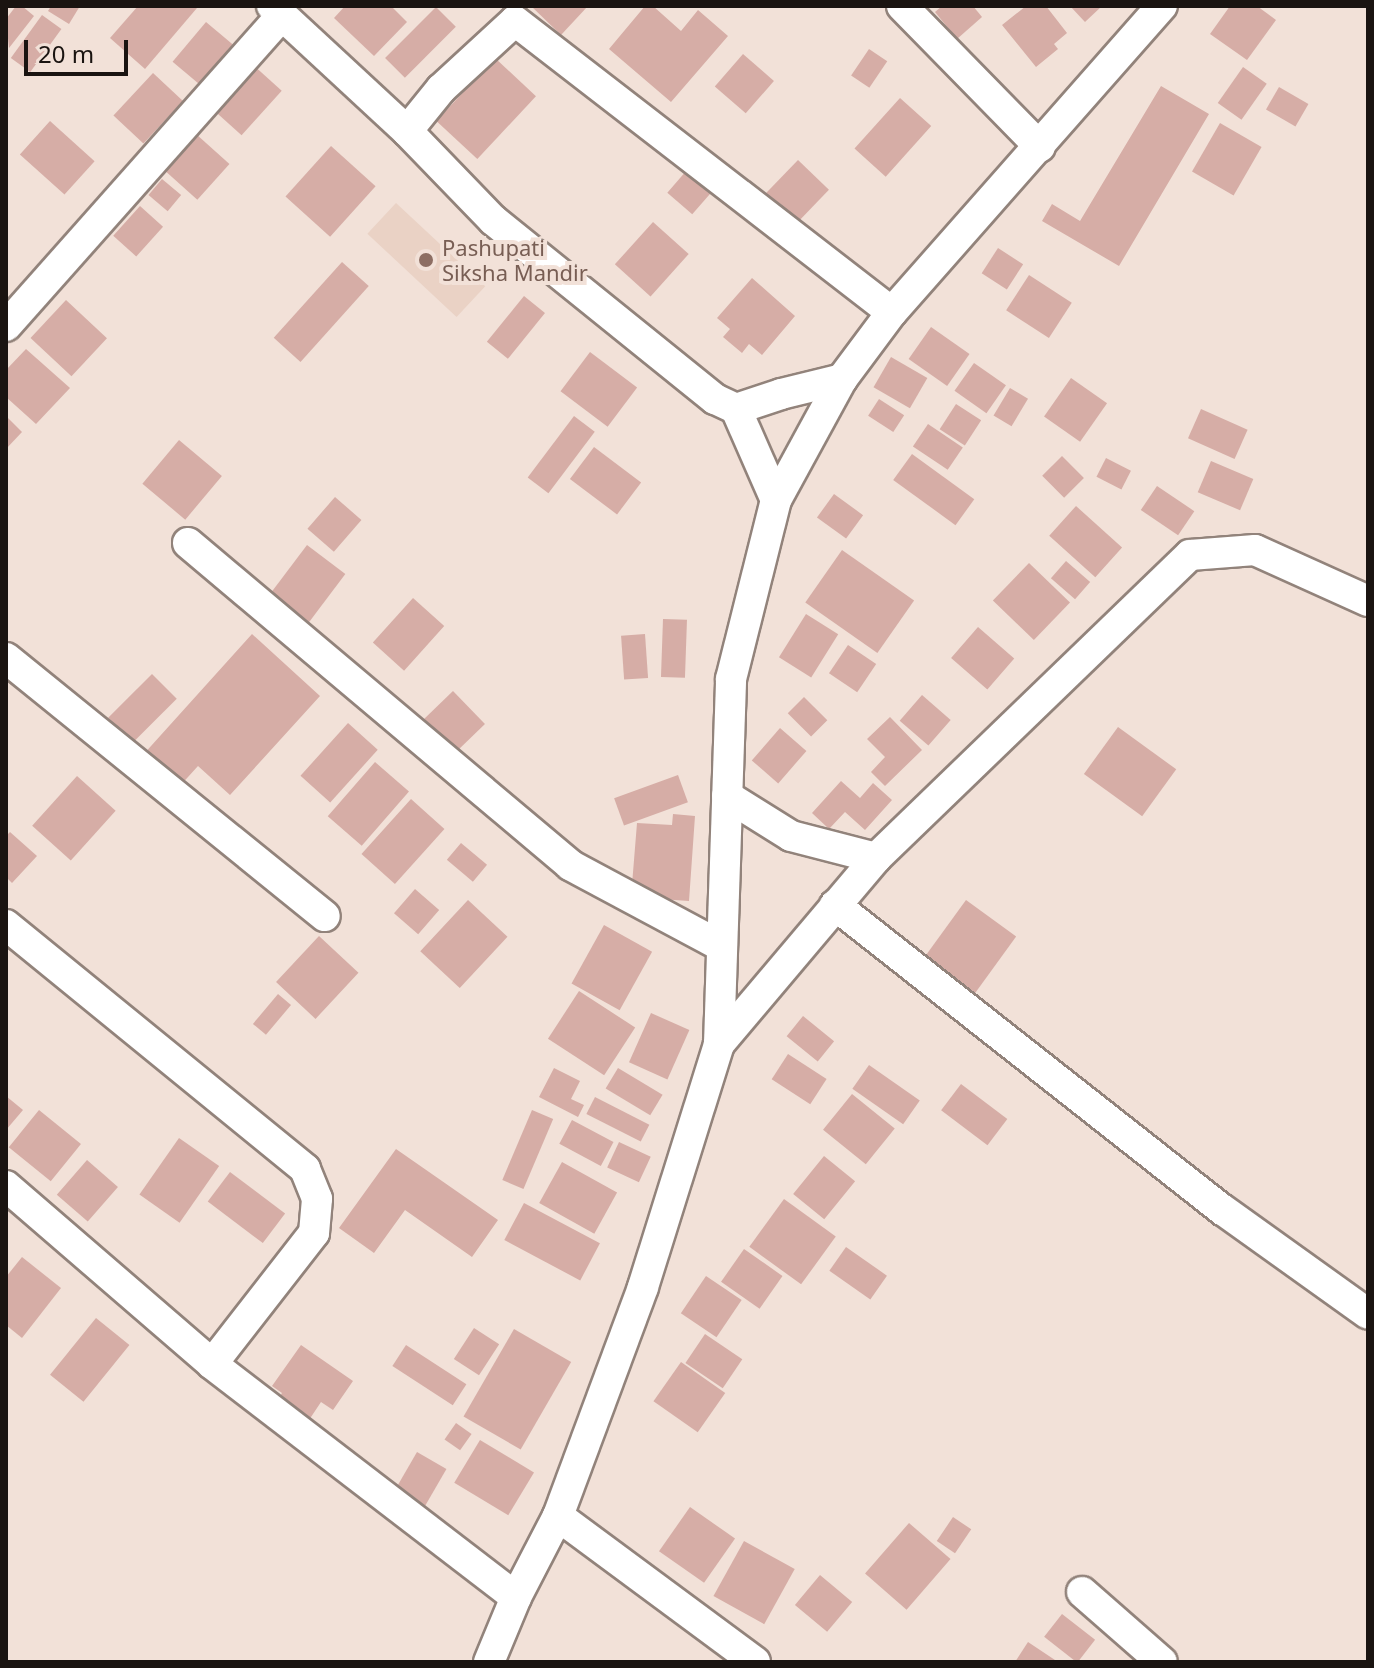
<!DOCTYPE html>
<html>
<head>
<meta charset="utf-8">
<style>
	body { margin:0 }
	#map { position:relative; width:1374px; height:1668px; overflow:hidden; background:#f2e1d8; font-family:"Noto Sans",sans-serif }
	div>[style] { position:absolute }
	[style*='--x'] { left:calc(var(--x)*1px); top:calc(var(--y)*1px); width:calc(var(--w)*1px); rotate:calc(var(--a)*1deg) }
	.built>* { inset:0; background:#ead2c5; transform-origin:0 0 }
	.building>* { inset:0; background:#d6ada6; transform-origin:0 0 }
	.roads { filter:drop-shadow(2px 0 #92837b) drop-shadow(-2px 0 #92837b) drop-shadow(0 2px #92837b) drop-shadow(0 -2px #92837b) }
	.minor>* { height:30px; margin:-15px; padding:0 15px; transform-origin:15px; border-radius:15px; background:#fff }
	.dots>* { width:22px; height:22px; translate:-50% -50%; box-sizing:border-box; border:4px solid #f2e1d8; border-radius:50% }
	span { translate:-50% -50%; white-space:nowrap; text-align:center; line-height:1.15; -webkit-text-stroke:8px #f2e1d8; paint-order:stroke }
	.education-label { font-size:22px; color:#785e54 }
	.left { translate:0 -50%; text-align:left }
	.frame { position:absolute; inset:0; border:8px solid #1a1411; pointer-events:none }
	.scale { position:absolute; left:24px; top:40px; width:104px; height:36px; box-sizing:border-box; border:4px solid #1a1411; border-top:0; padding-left:10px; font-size:24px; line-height:28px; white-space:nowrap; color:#1a1411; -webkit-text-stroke:6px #f2e1d8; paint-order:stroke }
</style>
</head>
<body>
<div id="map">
	<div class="built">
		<div style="left:396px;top:203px;width:122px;height:42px;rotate:43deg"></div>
	</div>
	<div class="building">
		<div style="clip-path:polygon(16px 6px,22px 6px,34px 16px,9px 48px,6px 19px)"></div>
		<div style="clip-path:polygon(51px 6px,80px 6px,69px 24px,48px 11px)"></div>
		<div style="clip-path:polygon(138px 6px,197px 8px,145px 69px,110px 38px)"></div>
		<div style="clip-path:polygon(345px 6px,391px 6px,407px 22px,374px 56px,334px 18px)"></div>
		<div style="clip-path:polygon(531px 6px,588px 6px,561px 35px)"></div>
		<div style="clip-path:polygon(645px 6px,653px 6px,681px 31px,698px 10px,728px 36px,671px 102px,609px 49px)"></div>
		<div style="clip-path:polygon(942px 6px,973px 6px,982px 17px,957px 39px,935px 12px)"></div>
		<div style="clip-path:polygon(1026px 6px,1046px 6px,1067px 33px,1054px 44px,1058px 49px,1036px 67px,1002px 25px)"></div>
		<div style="clip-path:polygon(1070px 6px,1102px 6px,1085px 22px)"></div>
		<div style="clip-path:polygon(1230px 6px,1257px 6px,1276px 20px,1247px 60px,1210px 34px)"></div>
		<div style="left:436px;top:7px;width:28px;height:72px;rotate:45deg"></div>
		<div style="left:42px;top:15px;width:24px;height:53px;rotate:36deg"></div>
		<div style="left:206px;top:22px;width:35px;height:52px;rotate:40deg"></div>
		<div style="left:869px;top:49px;width:22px;height:32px;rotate:34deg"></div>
		<div style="left:743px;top:54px;width:41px;height:43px;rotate:41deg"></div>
		<div style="left:495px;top:58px;width:56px;height:86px;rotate:43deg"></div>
		<div style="left:252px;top:64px;width:40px;height:60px;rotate:42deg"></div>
		<div style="left:1243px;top:67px;width:29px;height:44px;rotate:35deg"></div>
		<div style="left:153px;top:73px;width:41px;height:58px;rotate:43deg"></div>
		<div style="clip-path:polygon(1161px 86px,1209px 114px,1119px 266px,1042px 221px,1052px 204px,1080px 221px)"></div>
		<div style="left:1279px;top:87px;width:34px;height:26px;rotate:30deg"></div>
		<div style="left:900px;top:98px;width:42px;height:68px;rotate:42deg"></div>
		<div style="left:50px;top:121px;width:60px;height:45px;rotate:42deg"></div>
		<div style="left:1220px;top:123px;width:48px;height:56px;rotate:30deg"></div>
		<div style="left:196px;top:134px;width:45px;height:48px;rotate:42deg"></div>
		<div style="left:331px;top:146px;width:60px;height:68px;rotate:42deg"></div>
		<div style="left:798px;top:160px;width:43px;height:54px;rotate:44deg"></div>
		<div style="left:687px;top:170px;width:33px;height:30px;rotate:41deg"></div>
		<div style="left:162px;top:179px;width:25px;height:21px;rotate:40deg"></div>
		<div style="left:140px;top:206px;width:31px;height:40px;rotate:42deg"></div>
		<div style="left:653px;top:222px;width:48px;height:57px;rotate:42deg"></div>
		<div style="left:998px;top:248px;width:30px;height:30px;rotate:33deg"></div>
		<div style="left:342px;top:262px;width:36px;height:102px;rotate:42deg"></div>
		<div style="left:1029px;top:275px;width:51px;height:42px;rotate:33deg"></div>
		<div style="clip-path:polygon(752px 278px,795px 316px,762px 355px,749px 344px,742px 353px,723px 337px,730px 329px,717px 318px)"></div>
		<div style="left:524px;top:296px;width:27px;height:59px;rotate:39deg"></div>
		<div style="left:66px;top:300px;width:56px;height:52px;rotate:43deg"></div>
		<div style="left:931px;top:327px;width:47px;height:39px;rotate:35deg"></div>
		<div style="clip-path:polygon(26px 349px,70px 388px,36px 424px,6px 397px,6px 370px)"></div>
		<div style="left:590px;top:352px;width:59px;height:49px;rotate:37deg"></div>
		<div style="left:891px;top:357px;width:42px;height:35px;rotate:30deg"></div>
		<div style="left:974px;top:363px;width:39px;height:34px;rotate:35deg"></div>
		<div style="left:1071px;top:378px;width:44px;height:47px;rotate:35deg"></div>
		<div style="left:1010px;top:388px;width:21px;height:32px;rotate:31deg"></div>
		<div style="left:879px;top:399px;width:30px;height:20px;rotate:33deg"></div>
		<div style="left:956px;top:404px;width:30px;height:30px;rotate:33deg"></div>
		<div style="left:1201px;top:409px;width:51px;height:32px;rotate:24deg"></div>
		<div style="clip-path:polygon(6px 416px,22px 432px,6px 449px)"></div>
		<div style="left:574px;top:416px;width:26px;height:77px;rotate:37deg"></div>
		<div style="left:928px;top:424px;width:42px;height:27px;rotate:34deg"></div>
		<div style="left:179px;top:440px;width:56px;height:57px;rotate:40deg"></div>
		<div style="left:594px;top:447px;width:59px;height:40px;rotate:37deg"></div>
		<div style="left:912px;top:454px;width:77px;height:32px;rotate:36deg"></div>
		<div style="left:1062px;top:456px;width:31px;height:28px;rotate:45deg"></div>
		<div style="left:1106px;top:458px;width:28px;height:21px;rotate:27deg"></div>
		<div style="left:1211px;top:461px;width:46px;height:34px;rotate:23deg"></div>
		<div style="left:1157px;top:486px;width:45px;height:29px;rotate:34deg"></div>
		<div style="left:834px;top:494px;width:36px;height:29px;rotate:36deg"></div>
		<div style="left:335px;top:497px;width:35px;height:42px;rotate:41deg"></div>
		<div style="left:1076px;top:506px;width:62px;height:40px;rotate:42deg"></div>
		<div style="left:307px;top:545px;width:48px;height:62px;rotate:37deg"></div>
		<div style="left:842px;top:550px;width:88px;height:64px;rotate:35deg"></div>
		<div style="left:1066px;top:561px;width:32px;height:23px;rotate:41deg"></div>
		<div style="left:1029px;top:563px;width:57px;height:52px;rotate:44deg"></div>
		<div style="left:413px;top:598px;width:42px;height:60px;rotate:42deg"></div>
		<div style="left:806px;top:614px;width:38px;height:51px;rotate:32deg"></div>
		<div style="left:663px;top:619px;width:24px;height:58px;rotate:2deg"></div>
		<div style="left:978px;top:627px;width:48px;height:41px;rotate:41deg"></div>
		<div style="clip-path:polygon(252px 634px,320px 696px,230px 795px,198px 766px,178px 788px,142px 756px)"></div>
		<div style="left:645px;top:634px;width:44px;height:24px;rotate:86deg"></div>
		<div style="left:848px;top:645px;width:34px;height:34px;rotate:34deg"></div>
		<div style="left:152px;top:674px;width:35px;height:62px;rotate:45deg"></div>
		<div style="left:453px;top:691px;width:46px;height:46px;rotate:46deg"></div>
		<div style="left:922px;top:695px;width:38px;height:34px;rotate:41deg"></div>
		<div style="left:804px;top:697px;width:33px;height:23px;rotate:45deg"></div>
		<div style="clip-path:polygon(890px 717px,922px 750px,885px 786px,871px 772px,885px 757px,867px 739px)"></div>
		<div style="left:348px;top:723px;width:40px;height:71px;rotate:42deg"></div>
		<div style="left:1118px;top:727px;width:72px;height:58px;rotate:36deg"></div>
		<div style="left:780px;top:728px;width:35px;height:43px;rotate:41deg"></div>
		<div style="left:375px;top:762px;width:45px;height:72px;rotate:41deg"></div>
		<div style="left:678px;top:775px;width:29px;height:68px;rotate:70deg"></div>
		<div style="left:77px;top:776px;width:52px;height:67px;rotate:42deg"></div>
		<div style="clip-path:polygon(841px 781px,860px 798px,873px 783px,892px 800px,865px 830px,845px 812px,829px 829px,812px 813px)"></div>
		<div style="left:411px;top:799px;width:45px;height:74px;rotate:42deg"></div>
		<div style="clip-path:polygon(673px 814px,695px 816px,689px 901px,631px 897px,637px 823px,672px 825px)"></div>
		<div style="clip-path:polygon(10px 832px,37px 856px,12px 883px,6px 877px,6px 836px)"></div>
		<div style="left:461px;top:843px;width:34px;height:22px;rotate:40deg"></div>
		<div style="left:415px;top:889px;width:32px;height:32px;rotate:41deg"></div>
		<div style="left:468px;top:900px;width:54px;height:70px;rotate:43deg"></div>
		<div style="left:966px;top:900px;width:62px;height:71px;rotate:36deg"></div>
		<div style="left:604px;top:925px;width:55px;height:67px;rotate:29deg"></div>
		<div style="left:319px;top:936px;width:54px;height:63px;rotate:43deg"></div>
		<div style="left:579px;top:991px;width:67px;height:57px;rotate:33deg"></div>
		<div style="left:278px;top:994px;width:17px;height:39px;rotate:40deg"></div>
		<div style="left:651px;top:1013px;width:42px;height:54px;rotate:24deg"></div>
		<div style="left:803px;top:1016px;width:40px;height:26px;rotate:39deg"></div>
		<div style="left:788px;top:1054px;width:46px;height:30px;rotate:33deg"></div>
		<div style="left:869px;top:1065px;width:62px;height:29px;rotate:35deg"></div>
		<div style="clip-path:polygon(554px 1068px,580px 1081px,571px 1099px,584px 1105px,578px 1117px,539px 1097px)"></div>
		<div style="left:618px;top:1068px;width:52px;height:24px;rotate:31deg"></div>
		<div style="left:961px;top:1084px;width:58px;height:33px;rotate:37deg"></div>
		<div style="left:852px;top:1094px;width:55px;height:46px;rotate:39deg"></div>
		<div style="clip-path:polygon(6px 1096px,23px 1110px,6px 1130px)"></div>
		<div style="left:595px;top:1097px;width:61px;height:19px;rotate:27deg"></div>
		<div style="left:39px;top:1110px;width:54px;height:48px;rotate:39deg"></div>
		<div style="left:532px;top:1110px;width:23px;height:76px;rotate:23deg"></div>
		<div style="left:572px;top:1120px;width:47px;height:27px;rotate:28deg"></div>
		<div style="left:179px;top:1138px;width:49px;height:69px;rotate:35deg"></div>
		<div style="left:619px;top:1142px;width:35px;height:28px;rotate:25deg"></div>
		<div style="clip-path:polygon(396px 1149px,498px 1220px,472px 1257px,405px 1210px,374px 1253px,339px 1228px)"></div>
		<div style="left:824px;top:1156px;width:40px;height:49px;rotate:39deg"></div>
		<div style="left:87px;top:1160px;width:41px;height:46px;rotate:41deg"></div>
		<div style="left:562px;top:1162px;width:63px;height:47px;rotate:29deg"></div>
		<div style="left:230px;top:1172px;width:69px;height:37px;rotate:37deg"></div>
		<div style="left:784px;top:1199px;width:64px;height:59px;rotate:36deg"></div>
		<div style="left:524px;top:1203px;width:86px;height:42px;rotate:28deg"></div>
		<div style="left:846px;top:1247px;width:50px;height:29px;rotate:35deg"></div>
		<div style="left:744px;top:1249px;width:47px;height:40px;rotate:35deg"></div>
		<div style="clip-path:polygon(22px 1257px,61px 1288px,22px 1338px,6px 1325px,6px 1277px)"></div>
		<div style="left:706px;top:1276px;width:43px;height:45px;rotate:34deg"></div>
		<div style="left:96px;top:1318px;width:43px;height:73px;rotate:39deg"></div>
		<div style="left:474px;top:1328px;width:30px;height:37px;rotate:33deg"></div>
		<div style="left:514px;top:1329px;width:66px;height:101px;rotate:30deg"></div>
		<div style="left:705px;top:1334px;width:45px;height:35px;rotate:34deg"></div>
		<div style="clip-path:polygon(301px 1345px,353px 1381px,333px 1410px,321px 1402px,307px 1423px,277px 1401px,282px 1393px,272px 1386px)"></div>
		<div style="left:406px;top:1345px;width:72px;height:25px;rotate:33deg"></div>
		<div style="left:681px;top:1362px;width:54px;height:48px;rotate:35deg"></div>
		<div style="left:456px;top:1423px;width:19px;height:20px;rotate:35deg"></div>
		<div style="left:480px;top:1440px;width:63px;height:50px;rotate:31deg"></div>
		<div style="left:417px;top:1452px;width:34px;height:44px;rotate:30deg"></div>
		<div style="left:690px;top:1507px;width:55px;height:54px;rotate:35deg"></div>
		<div style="left:953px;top:1517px;width:22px;height:29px;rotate:34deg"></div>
		<div style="left:909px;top:1523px;width:55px;height:67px;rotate:41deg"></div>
		<div style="left:744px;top:1541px;width:58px;height:63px;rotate:29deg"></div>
		<div style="left:820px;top:1575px;width:42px;height:39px;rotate:40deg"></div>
		<div style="left:1062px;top:1614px;width:42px;height:29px;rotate:38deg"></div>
		<div style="clip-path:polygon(1028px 1642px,1058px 1662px,1015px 1662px)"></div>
	</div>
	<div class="roads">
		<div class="minor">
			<div style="--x:272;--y:6;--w:184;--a:42.8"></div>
			<div style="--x:407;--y:131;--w:124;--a:46"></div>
			<div style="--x:493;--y:220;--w:285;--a:38.9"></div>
			<div style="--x:715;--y:399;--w:23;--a:25"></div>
			<div style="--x:736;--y:409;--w:47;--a:-18.4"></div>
			<div style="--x:781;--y:394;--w:63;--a:-13.8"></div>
			<div style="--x:842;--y:379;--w:84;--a:-53.3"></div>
			<div style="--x:892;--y:312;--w:408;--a:-48.6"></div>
			<div style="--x:902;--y:6;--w:197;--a:45.6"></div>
			<div style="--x:407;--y:131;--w:54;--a:-51"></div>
			<div style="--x:441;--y:89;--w:100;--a:-42.6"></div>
			<div style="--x:515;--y:21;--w:476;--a:37.7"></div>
			<div style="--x:6;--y:326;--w:414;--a:-48.4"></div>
			<div style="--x:736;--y:409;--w:99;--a:66.3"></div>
			<div style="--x:188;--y:543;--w:500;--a:40.1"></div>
			<div style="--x:570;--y:865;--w:171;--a:28.2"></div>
			<div style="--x:6;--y:658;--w:410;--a:39"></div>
			<div style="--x:727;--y:796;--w:75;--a:32"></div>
			<div style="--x:791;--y:836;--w:88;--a:14.5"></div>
			<div style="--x:835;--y:905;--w:494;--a:38.2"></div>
			<div style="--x:1223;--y:1210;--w:178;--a:35.6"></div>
			<div style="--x:6;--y:925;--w:386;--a:39.2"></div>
			<div style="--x:305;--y:1169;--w:32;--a:68"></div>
			<div style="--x:317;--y:1199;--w:34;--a:95"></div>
			<div style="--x:314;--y:1233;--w:166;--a:127.9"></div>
			<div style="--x:719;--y:1044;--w:243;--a:-49.8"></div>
			<div style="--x:876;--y:858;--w:436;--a:-44"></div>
			<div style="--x:1190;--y:555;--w:65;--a:-4.4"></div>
			<div style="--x:1255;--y:550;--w:124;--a:24.3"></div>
			<div style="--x:6;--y:1186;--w:272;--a:40.8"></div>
			<div style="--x:212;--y:1364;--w:383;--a:37.5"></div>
			<div style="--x:558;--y:1516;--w:244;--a:-69.6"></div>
			<div style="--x:643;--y:1287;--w:255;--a:-72.6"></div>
			<div style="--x:719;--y:1044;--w:365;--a:-88.1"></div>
			<div style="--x:731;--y:679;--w:185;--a:-75.9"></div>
			<div style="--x:776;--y:500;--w:138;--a:-61.4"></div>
			<div style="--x:1082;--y:1592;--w:106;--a:41.2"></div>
			<div style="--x:489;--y:1662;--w:70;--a:-67.4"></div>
			<div style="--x:516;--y:1597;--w:91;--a:-62.6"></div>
			<div style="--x:558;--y:1516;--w:245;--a:36.5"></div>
		</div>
	</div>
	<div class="dots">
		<div style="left:426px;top:260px;background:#8d6e63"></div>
	</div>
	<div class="education-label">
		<span class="left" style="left:442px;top:260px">Pashupati<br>Siksha Mandir</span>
	</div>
	<div class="frame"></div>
	<div class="scale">20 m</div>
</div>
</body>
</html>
